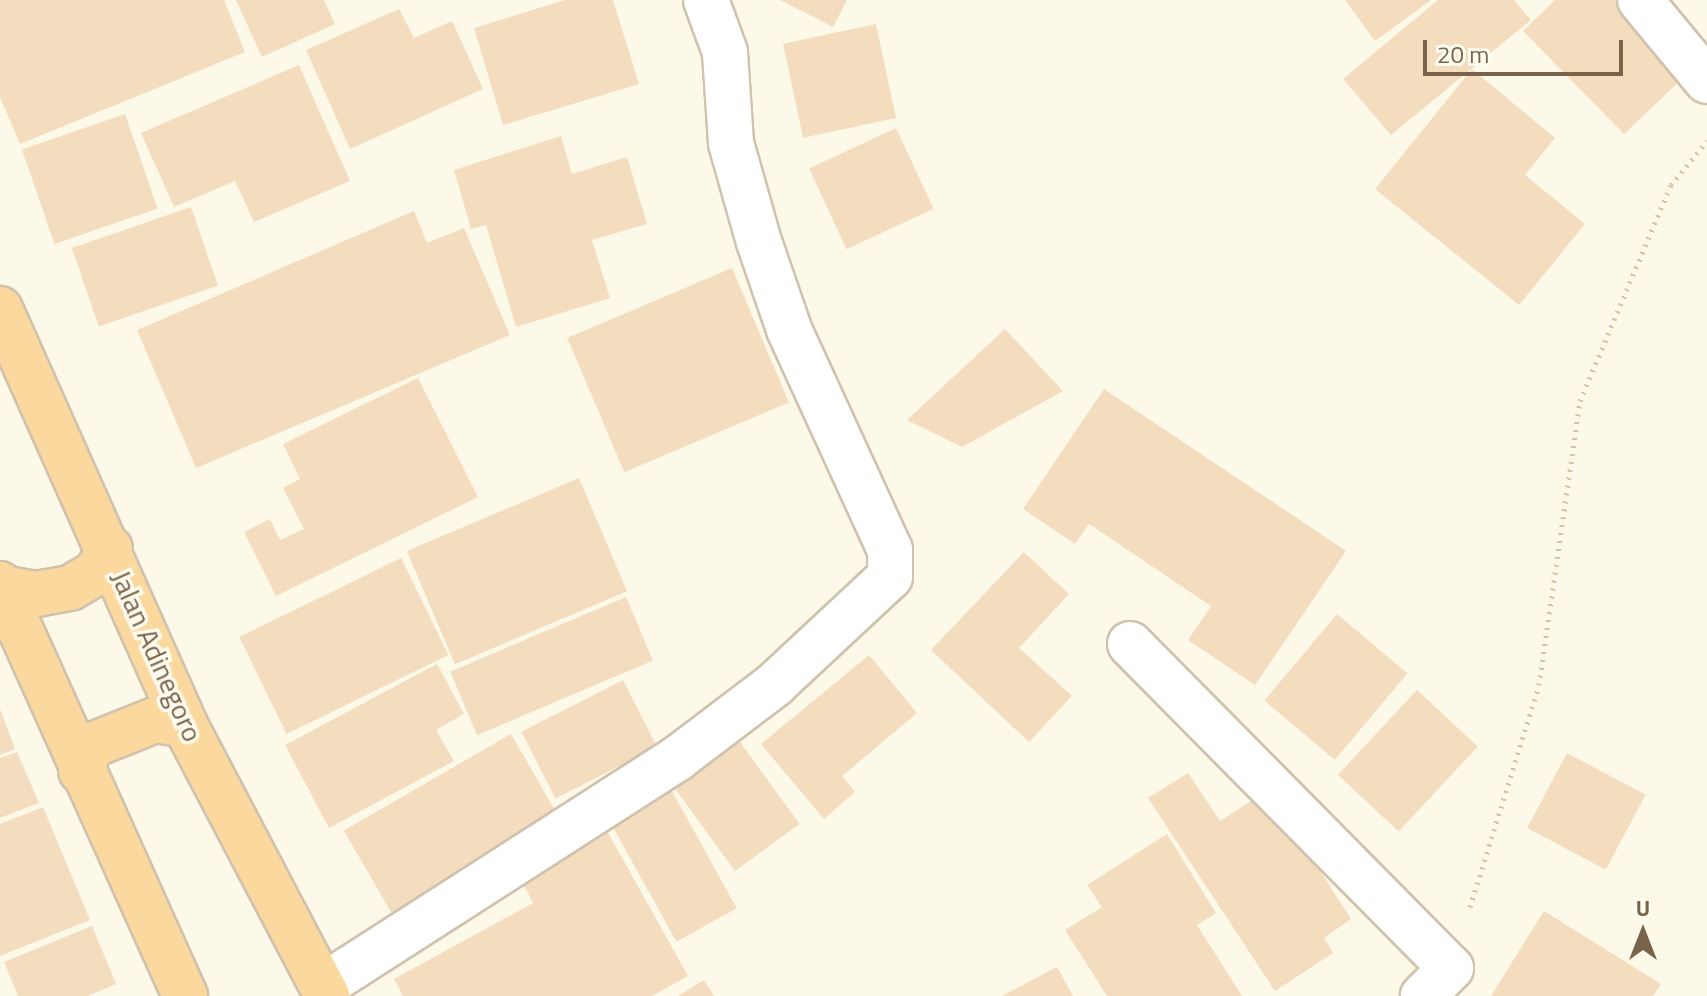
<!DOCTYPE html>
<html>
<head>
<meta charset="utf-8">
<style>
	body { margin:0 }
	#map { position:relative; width:1707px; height:996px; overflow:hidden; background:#fdf9e8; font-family:"Titillium Web",sans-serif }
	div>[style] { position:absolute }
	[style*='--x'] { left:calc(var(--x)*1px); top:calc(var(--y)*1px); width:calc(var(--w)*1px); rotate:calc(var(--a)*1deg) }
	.building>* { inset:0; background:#f4ddbf; transform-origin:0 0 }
	.path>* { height:5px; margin-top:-2.5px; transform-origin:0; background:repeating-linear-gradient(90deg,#d9c1a1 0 2px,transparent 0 8px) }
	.roads { filter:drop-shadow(2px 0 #d0c2ad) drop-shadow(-2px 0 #d0c2ad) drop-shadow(0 2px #d0c2ad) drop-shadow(0 -2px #d0c2ad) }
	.minor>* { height:44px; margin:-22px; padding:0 22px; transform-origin:22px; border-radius:22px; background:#fff }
	.trunk>* { height:44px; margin:-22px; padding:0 22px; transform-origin:22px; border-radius:22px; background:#fbd89e }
	span { translate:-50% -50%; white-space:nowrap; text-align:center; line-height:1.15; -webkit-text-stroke:7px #fffcef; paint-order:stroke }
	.street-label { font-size:28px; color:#79634b }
	.north { position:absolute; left:1603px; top:892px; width:80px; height:80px; -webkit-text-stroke:6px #fffcef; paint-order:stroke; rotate:0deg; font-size:22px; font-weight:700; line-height:32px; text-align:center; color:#79634b }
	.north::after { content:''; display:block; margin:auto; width:28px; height:36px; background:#79634b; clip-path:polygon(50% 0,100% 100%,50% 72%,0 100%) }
	.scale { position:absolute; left:1423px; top:40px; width:200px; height:36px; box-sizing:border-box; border:4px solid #79634b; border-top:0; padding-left:10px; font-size:24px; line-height:28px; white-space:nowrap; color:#79634b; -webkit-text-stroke:6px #fffcef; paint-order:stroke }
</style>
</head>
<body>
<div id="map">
	<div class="building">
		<div style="clip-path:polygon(0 0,224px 0,245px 52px,20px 144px,0 97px)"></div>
		<div style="clip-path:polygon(236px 0,324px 0,335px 24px,262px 57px)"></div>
		<div style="clip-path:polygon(565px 0,613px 0,639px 84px,503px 125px,474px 28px)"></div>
		<div style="clip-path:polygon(780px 0,847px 0,833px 27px)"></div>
		<div style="clip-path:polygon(1345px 0,1431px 0,1375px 41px)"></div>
		<div style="clip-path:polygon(1438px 0,1514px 0,1531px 20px,1391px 135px,1343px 79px)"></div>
		<div style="clip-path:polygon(1555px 0,1616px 0,1687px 74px,1624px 134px,1523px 31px)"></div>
		<div style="clip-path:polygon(399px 9px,414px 38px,452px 21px,483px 89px,350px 149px,306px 50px)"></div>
		<div style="left:876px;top:24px;width:96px;height:95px;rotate:78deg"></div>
		<div style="clip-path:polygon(299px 65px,350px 181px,254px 222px,235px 181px,174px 207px,141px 133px)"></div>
		<div style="clip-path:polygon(1472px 69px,1555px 138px,1525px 175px,1585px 224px,1519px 305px,1375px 189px)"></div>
		<div style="left:125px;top:114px;width:100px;height:109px;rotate:71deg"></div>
		<div style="left:896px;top:128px;width:89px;height:96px;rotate:65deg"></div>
		<div style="clip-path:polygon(561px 136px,572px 174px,627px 157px,647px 224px,592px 240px,610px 298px,516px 327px,486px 225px,471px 229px,454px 170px)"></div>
		<div style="left:191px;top:207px;width:83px;height:126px;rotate:71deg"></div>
		<div style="clip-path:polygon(414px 211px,427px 243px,464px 228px,510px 335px,196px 468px,137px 330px)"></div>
		<div style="left:732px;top:268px;width:146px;height:179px;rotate:67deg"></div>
		<div style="clip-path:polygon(1005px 329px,1063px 391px,962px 447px,907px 420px)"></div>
		<div style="clip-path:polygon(418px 378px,478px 497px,276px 596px,244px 532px,270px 519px,280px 540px,304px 529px,283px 488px,300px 479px,283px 444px)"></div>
		<div style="clip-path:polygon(1104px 389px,1346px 551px,1255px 685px,1188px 640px,1211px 606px,1089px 524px,1075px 544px,1023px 509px)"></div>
		<div style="left:579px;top:478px;width:123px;height:187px;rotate:67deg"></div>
		<div style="clip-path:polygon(1024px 552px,1069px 594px,1019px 648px,1072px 696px,1029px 742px,931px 650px)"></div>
		<div style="left:401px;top:558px;width:108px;height:180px;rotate:64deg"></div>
		<div style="left:626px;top:597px;width:69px;height:191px;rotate:67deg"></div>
		<div style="left:1337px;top:614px;width:92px;height:113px;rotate:40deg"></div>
		<div style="clip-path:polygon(869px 655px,917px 713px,842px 776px,855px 792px,824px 819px,761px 744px)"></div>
		<div style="clip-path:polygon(437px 664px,464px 714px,436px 730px,454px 761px,329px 828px,285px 745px)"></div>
		<div style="left:623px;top:680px;width:75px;height:114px;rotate:63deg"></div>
		<div style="left:1417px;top:690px;width:83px;height:116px;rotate:43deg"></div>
		<div style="clip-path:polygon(0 709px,15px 749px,0 755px)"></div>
		<div style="left:511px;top:734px;width:99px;height:193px;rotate:60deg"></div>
		<div style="left:735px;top:735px;width:110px;height:80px;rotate:54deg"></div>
		<div style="clip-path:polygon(17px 752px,39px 803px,0 818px,0 758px)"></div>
		<div style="left:1567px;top:753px;width:89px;height:85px;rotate:28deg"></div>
		<div style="clip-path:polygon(1188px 773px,1220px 821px,1268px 790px,1351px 919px,1324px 938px,1333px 953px,1275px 991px,1148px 798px)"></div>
		<div style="left:668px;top:784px;width:142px;height:69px;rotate:61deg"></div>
		<div style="clip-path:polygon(43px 807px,90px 920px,0 956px,0 824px)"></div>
		<div style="clip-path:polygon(602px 822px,688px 976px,652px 996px,403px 996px,394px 979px,533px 903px,516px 870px)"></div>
		<div style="clip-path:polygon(1167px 834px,1216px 913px,1197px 925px,1242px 996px,1107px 996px,1065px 930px,1102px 907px,1087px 885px)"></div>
		<div style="clip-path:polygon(1544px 911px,1661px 984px,1653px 996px,1491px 996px)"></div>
		<div style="clip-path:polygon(92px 926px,116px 984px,88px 996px,18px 996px,4px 962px)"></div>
		<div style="clip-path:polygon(1057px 967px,1073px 996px,1002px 996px)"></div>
		<div style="clip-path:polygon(704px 980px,714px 996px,678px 996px)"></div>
	</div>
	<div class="path">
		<div style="--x:1470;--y:907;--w:232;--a:-72.7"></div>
		<div style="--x:1539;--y:685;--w:287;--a:-81.8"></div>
		<div style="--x:1580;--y:401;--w:234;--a:-67.2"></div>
		<div style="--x:1671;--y:185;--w:57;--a:-50.7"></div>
	</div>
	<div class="roads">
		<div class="minor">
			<div style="--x:1640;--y:0;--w:105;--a:50.4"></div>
			<div style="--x:1130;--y:644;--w:456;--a:45.3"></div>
			<div style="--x:1451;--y:968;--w:40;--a:135"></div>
			<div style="--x:323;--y:986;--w:422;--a:-32.7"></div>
			<div style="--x:678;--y:758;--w:121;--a:-37.2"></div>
			<div style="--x:774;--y:685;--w:158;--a:-43"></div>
			<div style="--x:890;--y:577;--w:27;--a:-90"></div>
			<div style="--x:890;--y:550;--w:243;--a:-114.6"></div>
			<div style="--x:789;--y:329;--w:92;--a:-109"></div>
			<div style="--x:759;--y:242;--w:103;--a:-105.8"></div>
			<div style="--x:731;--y:143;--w:91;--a:-93.8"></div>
			<div style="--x:725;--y:52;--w:55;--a:-110.1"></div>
		</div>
		<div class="trunk">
			<div style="--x:0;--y:309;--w:455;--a:66"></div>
			<div style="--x:185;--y:725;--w:306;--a:62.3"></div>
			<div style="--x:0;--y:584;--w:452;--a:65.8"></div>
			<div style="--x:2;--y:588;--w:35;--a:10"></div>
			<div style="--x:36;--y:594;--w:35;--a:-10"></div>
			<div style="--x:70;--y:588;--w:30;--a:-30"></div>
			<div style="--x:96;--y:573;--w:28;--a:-60"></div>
			<div style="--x:81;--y:771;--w:27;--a:-70"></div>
			<div style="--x:90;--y:746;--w:70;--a:-21.8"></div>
			<div style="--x:155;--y:720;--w:30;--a:9"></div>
		</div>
	</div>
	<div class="street-label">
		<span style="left:157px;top:656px;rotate:66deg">Jalan Adinegoro</span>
	</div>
	<div class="north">U</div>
	<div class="scale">20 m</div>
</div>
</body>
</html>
